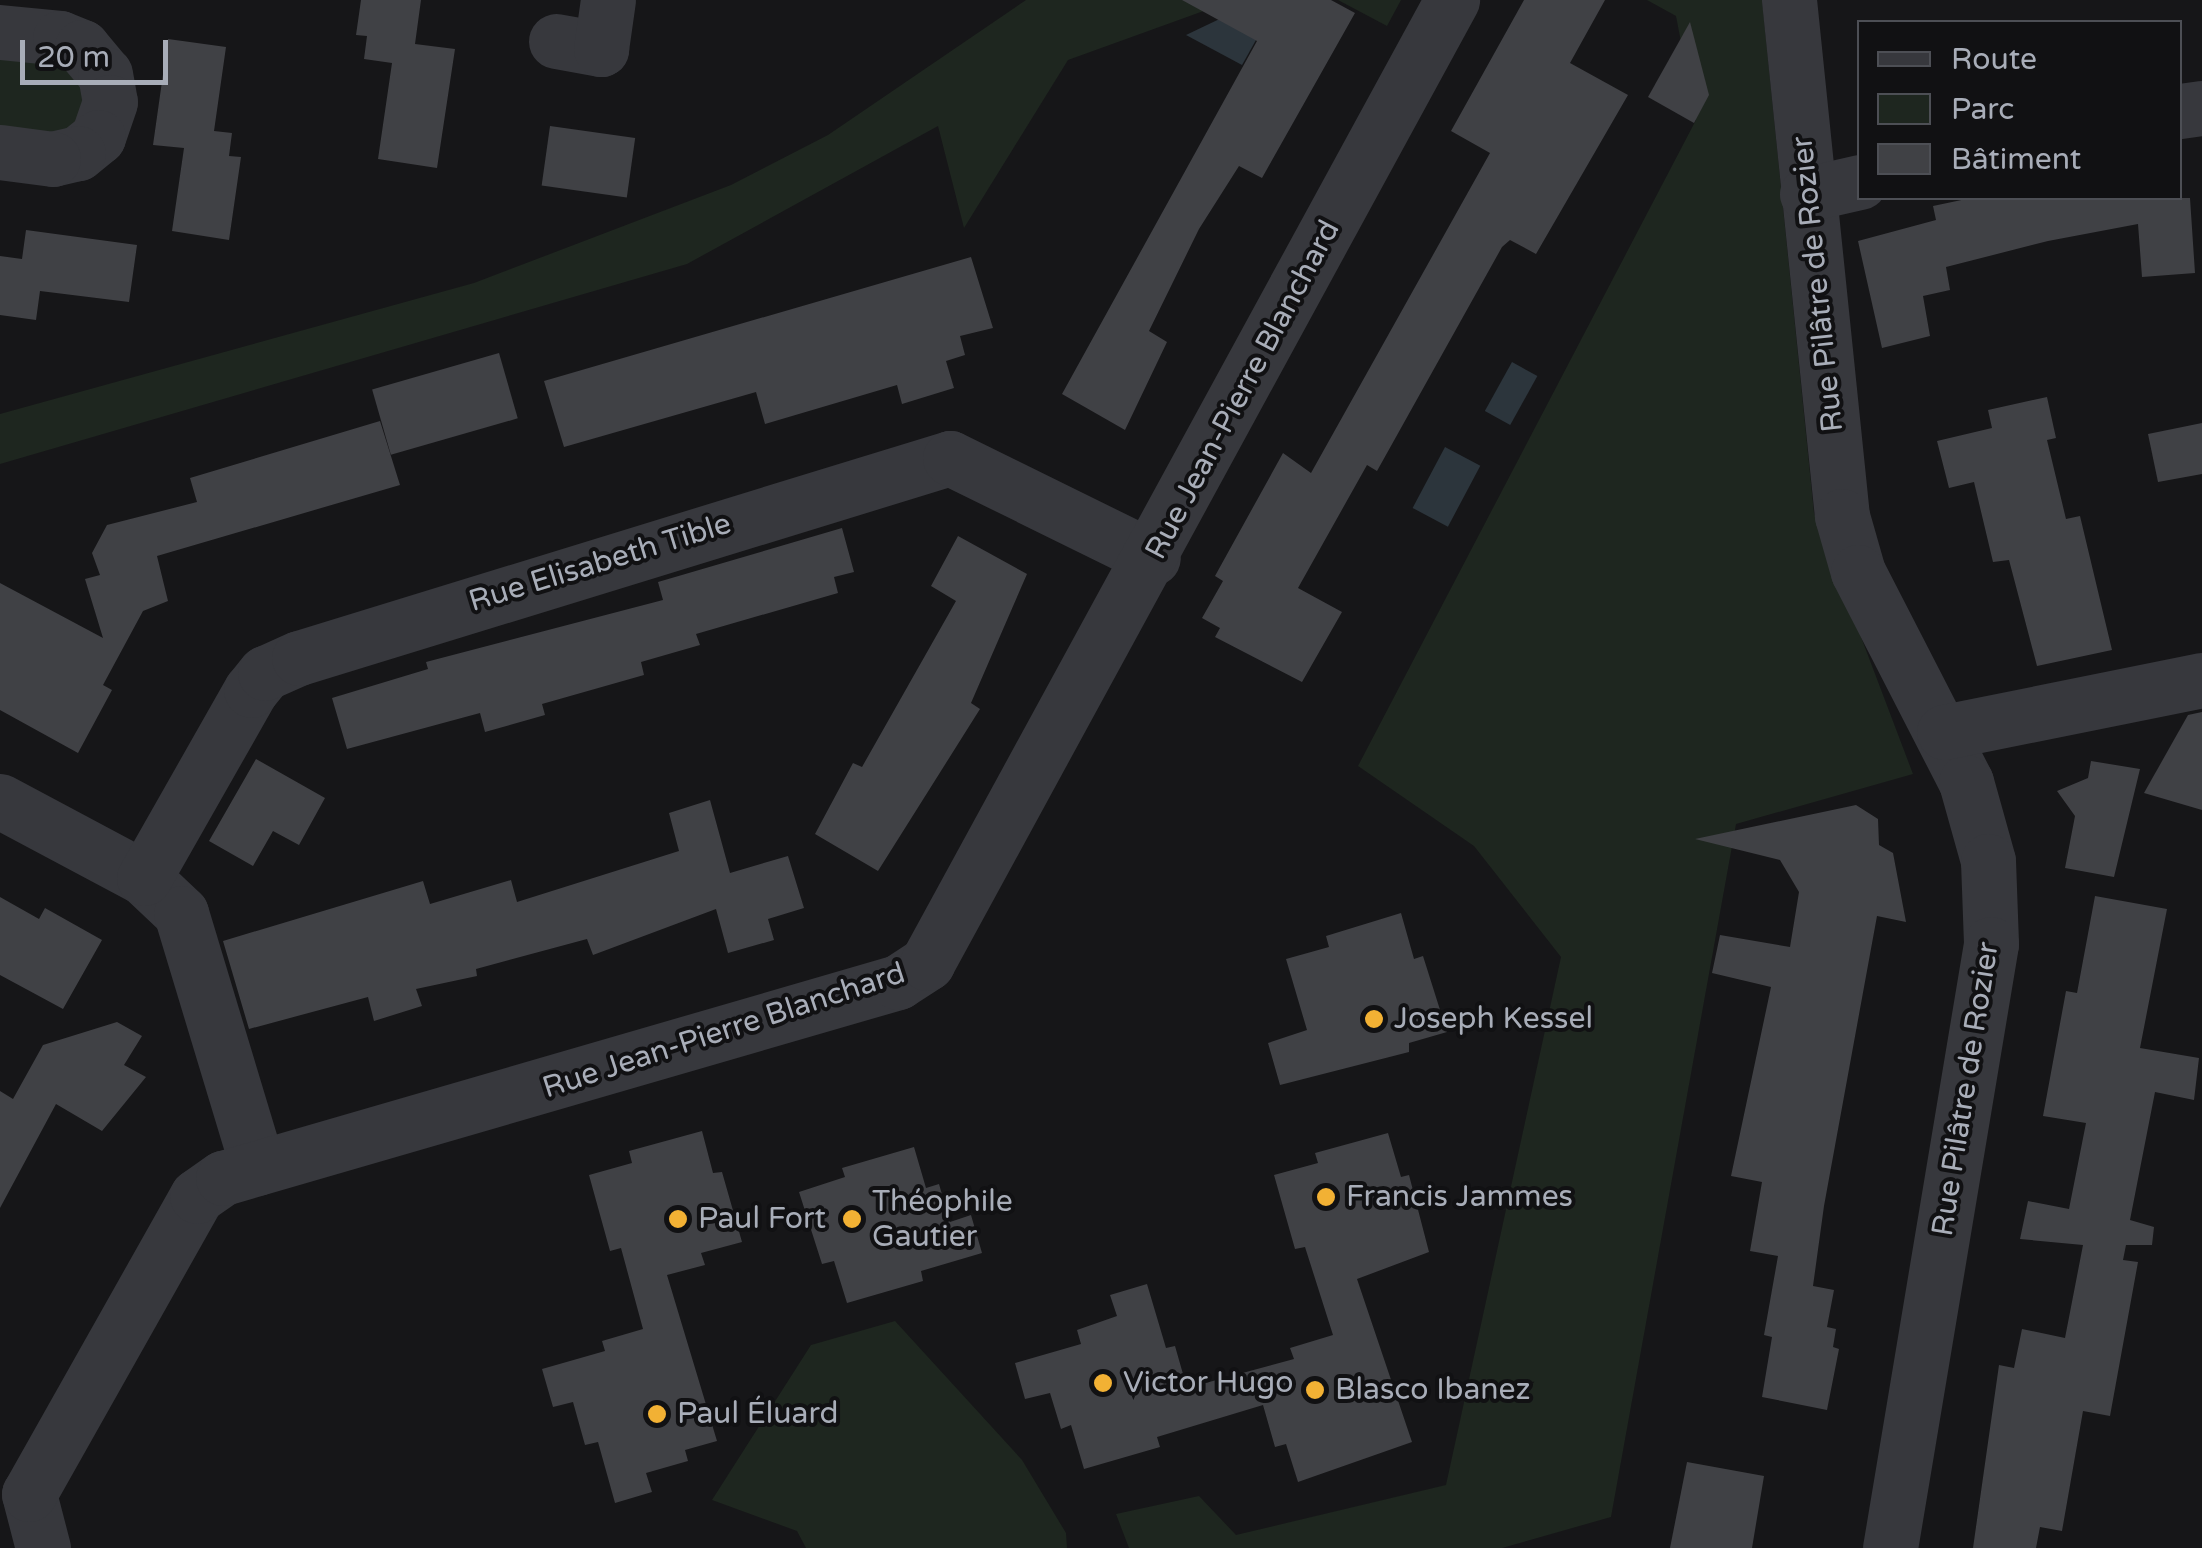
<!DOCTYPE html>
<html>
<head>
<meta charset="utf-8">
<style>
	body { margin:0 }
	#map { position:relative; width:2202px; height:1548px; overflow:hidden; background:#161618; font-family:"Varela Round",sans-serif }
	div>[style] { position:absolute }
	[style*='--x'] { left:calc(var(--x)*1px); top:calc(var(--y)*1px); width:calc(var(--w)*1px); rotate:calc(var(--a)*1deg) }
	.green>* { inset:0; background:#1e261f }
	.water>* { inset:0; background:#2c353c; transform-origin:0 0 }
	.building>* { inset:0; background:#404145; transform-origin:0 0 }
	.minor>* { height:55px; margin:-27.5px; padding:0 27.5px; transform-origin:27.5px; border-radius:27.5px; background:#37383d }
	.dots>* { width:28px; height:28px; translate:-50% -50%; box-sizing:border-box; border:5px solid #111113; border-radius:50% }
	span { translate:-50% -50%; white-space:nowrap; text-align:center; line-height:1.15; -webkit-text-stroke:8px #111113; paint-order:stroke }
	.street-label { font-size:30px; color:#a8adb8 }
	.poi-label { font-size:30px; color:#a8adb8 }
	.left { translate:0 -50%; text-align:left }
	.legend { position:absolute; left:1857px; top:20px; width:325px; height:180px; box-sizing:border-box; background:#111113; border:2px solid #4d4f55; margin:0; padding:12px 18px; list-style:none; font-size:30px; color:#a8adb8 }
	.legend li { display:flex; align-items:center; gap:20px; height:50px }
	.legend b { width:50px; border:2px solid #4d4f55 }
	.scale { position:absolute; left:20px; top:40px; width:148px; height:45px; box-sizing:border-box; border:5px solid #a8adb8; border-top:0; padding-left:12px; font-size:30px; line-height:35px; white-space:nowrap; color:#a8adb8; -webkit-text-stroke:8px #111113; paint-order:stroke }
</style>
</head>
<body>
<div id="map">
	<div class="green">
		<div style="clip-path:polygon(1026px 0,1234px 0,1068px 60px,964px 228px,938px 126px,687px 264px,0 464px,0 414px,474px 283px,731px 185px,828px 135px)"></div>
		<div style="clip-path:polygon(1338px 0,1401px 0,1387px 26px)"></div>
		<div style="clip-path:polygon(1647px 0,1762px 0,1814px 513px,1913px 774px,1736px 824px,1611px 1517px,1502px 1548px,1129px 1548px,1116px 1514px,1199px 1496px,1236px 1535px,1446px 1485px,1561px 957px,1474px 846px,1358px 766px,1696px 120px,1676px 16px)"></div>
		<div style="clip-path:polygon(0 48px,91px 69px,74px 133px,0 133px)"></div>
		<div style="clip-path:polygon(895px 1321px,1022px 1460px,1066px 1533px,1067px 1548px,806px 1548px,797px 1531px,712px 1500px,811px 1345px)"></div>
	</div>
	<div class="water">
		<div style="clip-path:polygon(1230px 14px,1256px 40px,1242px 65px,1186px 35px)"></div>
		<div style="left:1512px;top:362px;width:29px;height:56px;rotate:29deg"></div>
		<div style="left:1445px;top:447px;width:40px;height:69px;rotate:28deg"></div>
	</div>
	<div class="building">
		<div style="clip-path:polygon(361px 0,421px 0,415px 44px,455px 49px,437px 168px,378px 159px,392px 63px,364px 59px,367px 36px,356px 35px)"></div>
		<div style="clip-path:polygon(1182px 0,1331px 0,1355px 13px,1262px 178px,1239px 166px,1199px 229px,1149px 331px,1167px 342px,1125px 430px,1062px 394px,1257px 41px)"></div>
		<div style="clip-path:polygon(1524px 0,1605px 0,1570px 63px,1628px 95px,1536px 254px,1510px 240px,1502px 247px,1377px 471px,1367px 465px,1298px 588px,1342px 612px,1302px 682px,1215px 637px,1220px 628px,1202px 618px,1223px 581px,1215px 576px,1283px 453px,1311px 473px,1490px 153px,1451px 131px)"></div>
		<div style="clip-path:polygon(1690px 22px,1709px 95px,1694px 123px,1648px 97px)"></div>
		<div style="clip-path:polygon(168px 39px,226px 47px,214px 131px,232px 133px,229px 156px,241px 157px,229px 240px,172px 231px,184px 148px,153px 145px)"></div>
		<div style="left:550px;top:126px;width:86px;height:60px;rotate:8deg"></div>
		<div style="clip-path:polygon(1971px 198px,2190px 198px,2195px 273px,2142px 277px,2138px 224px,2048px 241px,1946px 267px,1950px 290px,1923px 296px,1930px 336px,1882px 348px,1858px 241px,1936px 220px,1933px 206px)"></div>
		<div style="clip-path:polygon(26px 230px,137px 245px,129px 302px,40px 291px,36px 320px,0 315px,0 256px,22px 259px)"></div>
		<div style="clip-path:polygon(971px 257px,993px 328px,960px 336px,965px 355px,946px 361px,954px 388px,902px 404px,897px 385px,765px 424px,756px 392px,564px 447px,544px 381px)"></div>
		<div style="left:499px;top:353px;width:68px;height:132px;rotate:74deg"></div>
		<div style="clip-path:polygon(2047px 397px,2056px 438px,2047px 440px,2066px 519px,2080px 516px,2112px 650px,2037px 666px,2009px 560px,1993px 562px,1974px 482px,1949px 488px,1937px 441px,1992px 428px,1988px 410px)"></div>
		<div style="clip-path:polygon(380px 421px,400px 485px,157px 556px,168px 601px,143px 611px,103px 685px,112px 690px,78px 753px,0 710px,0 583px,103px 638px,85px 579px,100px 575px,92px 553px,107px 525px,197px 502px,190px 478px)"></div>
		<div style="clip-path:polygon(2202px 423px,2202px 474px,2158px 482px,2148px 434px)"></div>
		<div style="clip-path:polygon(842px 528px,854px 572px,834px 577px,838px 593px,696px 634px,700px 645px,641px 662px,644px 675px,542px 704px,545px 715px,485px 732px,480px 713px,347px 749px,332px 698px,428px 669px,426px 662px,663px 600px,658px 582px)"></div>
		<div style="clip-path:polygon(958px 536px,1027px 574px,971px 703px,980px 709px,878px 871px,815px 834px,853px 763px,862px 767px,956px 601px,931px 586px)"></div>
		<div style="clip-path:polygon(2202px 712px,2202px 810px,2144px 793px,2188px 715px)"></div>
		<div style="clip-path:polygon(256px 759px,325px 798px,299px 845px,273px 831px,253px 866px,209px 841px)"></div>
		<div style="clip-path:polygon(2091px 761px,2140px 769px,2114px 877px,2065px 868px,2075px 816px,2057px 791px,2088px 778px)"></div>
		<div style="clip-path:polygon(710px 800px,730px 873px,788px 856px,804px 908px,768px 919px,774px 940px,728px 953px,716px 909px,593px 955px,587px 939px,476px 969px,477px 976px,416px 989px,422px 1006px,374px 1021px,368px 997px,249px 1029px,223px 941px,423px 881px,430px 904px,511px 880px,517px 902px,679px 851px,669px 813px)"></div>
		<div style="clip-path:polygon(1856px 805px,1878px 819px,1879px 845px,1893px 853px,1906px 922px,1877px 916px,1824px 1206px,1813px 1286px,1834px 1290px,1827px 1327px,1836px 1329px,1833px 1347px,1839px 1349px,1827px 1410px,1762px 1397px,1772px 1337px,1764px 1335px,1778px 1256px,1750px 1251px,1762px 1182px,1731px 1176px,1771px 987px,1712px 973px,1720px 935px,1790px 947px,1799px 892px,1780px 860px,1695px 839px)"></div>
		<div style="clip-path:polygon(2095px 896px,2167px 909px,2140px 1048px,2199px 1058px,2194px 1100px,2155px 1092px,2130px 1220px,2154px 1227px,2152px 1245px,2126px 1245px,2123px 1260px,2138px 1262px,2110px 1416px,2083px 1411px,2062px 1531px,2040px 1527px,2036px 1548px,1973px 1548px,1999px 1365px,2014px 1368px,2022px 1329px,2065px 1338px,2083px 1245px,2020px 1239px,2028px 1201px,2069px 1209px,2086px 1123px,2043px 1116px,2066px 991px,2077px 993px)"></div>
		<div style="clip-path:polygon(0 897px,39px 919px,45px 908px,102px 940px,63px 1009px,0 975px)"></div>
		<div style="clip-path:polygon(1401px 913px,1414px 959px,1423px 956px,1447px 1032px,1409px 1043px,1409px 1052px,1280px 1085px,1268px 1043px,1307px 1030px,1286px 959px,1329px 947px,1326px 936px)"></div>
		<div style="clip-path:polygon(117px 1022px,142px 1036px,124px 1065px,146px 1077px,102px 1131px,56px 1104px,0 1208px,0 1091px,13px 1099px,43px 1045px)"></div>
		<div style="clip-path:polygon(702px 1131px,713px 1173px,722px 1172px,742px 1242px,701px 1253px,705px 1265px,667px 1275px,717px 1441px,685px 1450px,688px 1461px,646px 1473px,652px 1492px,615px 1503px,598px 1442px,585px 1445px,573px 1402px,553px 1407px,542px 1369px,605px 1351px,602px 1341px,643px 1329px,621px 1248px,610px 1251px,589px 1175px,632px 1163px,629px 1151px)"></div>
		<div style="clip-path:polygon(1388px 1133px,1401px 1177px,1409px 1175px,1429px 1252px,1357px 1279px,1412px 1442px,1298px 1482px,1286px 1444px,1275px 1447px,1263px 1405px,1157px 1437px,1160px 1447px,1084px 1469px,1071px 1425px,1061px 1429px,1050px 1393px,1025px 1399px,1015px 1363px,1081px 1344px,1077px 1330px,1117px 1316px,1110px 1295px,1147px 1284px,1166px 1348px,1175px 1346px,1187px 1388px,1294px 1359px,1290px 1348px,1333px 1335px,1305px 1247px,1295px 1249px,1274px 1175px,1318px 1163px,1315px 1153px)"></div>
		<div style="clip-path:polygon(914px 1147px,926px 1188px,939px 1184px,950px 1222px,971px 1215px,982px 1253px,921px 1271px,923px 1281px,847px 1303px,834px 1261px,822px 1264px,799px 1192px,845px 1177px,842px 1168px)"></div>
		<div style="clip-path:polygon(1687px 1462px,1764px 1476px,1752px 1548px,1670px 1548px)"></div>
	</div>
	<div class="minor">
		<div style="--x:1789;--y:0;--w:519;--a:84.14"></div>
		<div style="--x:1842;--y:516;--w:58;--a:74.1"></div>
		<div style="--x:1858;--y:572;--w:236;--a:62.8"></div>
		<div style="--x:1966;--y:782;--w:82;--a:74.4"></div>
		<div style="--x:1988;--y:861;--w:83;--a:87.9"></div>
		<div style="--x:1991;--y:944;--w:612;--a:99.49"></div>
		<div style="--x:0;--y:32;--w:60;--a:5.7"></div>
		<div style="--x:60;--y:38;--w:24;--a:22"></div>
		<div style="--x:82;--y:47;--w:35;--a:50"></div>
		<div style="--x:105;--y:74;--w:28;--a:80"></div>
		<div style="--x:110;--y:102;--w:37;--a:109"></div>
		<div style="--x:98;--y:137;--w:26;--a:141"></div>
		<div style="--x:78;--y:153;--w:26;--a:167"></div>
		<div style="--x:53;--y:159;--w:53;--a:-172.5"></div>
		<div style="--x:556;--y:41;--w:46;--a:10.1"></div>
		<div style="--x:601;--y:49;--w:49;--a:-81.9"></div>
		<div style="--x:2180;--y:111;--w:22;--a:-8"></div>
		<div style="--x:1807;--y:194;--w:54;--a:-12.8"></div>
		<div style="--x:1944;--y:732;--w:263;--a:-11.4"></div>
		<div style="--x:0;--y:801;--w:163;--a:28.1"></div>
		<div style="--x:144;--y:878;--w:51;--a:43.4"></div>
		<div style="--x:181;--y:913;--w:266;--a:73.2"></div>
		<div style="--x:144;--y:878;--w:216;--a:-60.4"></div>
		<div style="--x:251;--y:690;--w:22;--a:-51"></div>
		<div style="--x:265;--y:673;--w:37;--a:-24"></div>
		<div style="--x:299;--y:658;--w:681;--a:-17.08"></div>
		<div style="--x:950;--y:458;--w:226;--a:26.2"></div>
		<div style="--x:43;--y:1548;--w:56;--a:-104.5"></div>
		<div style="--x:29;--y:1494;--w:342;--a:-60.6"></div>
		<div style="--x:197;--y:1196;--w:32;--a:-35"></div>
		<div style="--x:223;--y:1178;--w:703;--a:-16.19"></div>
		<div style="--x:898;--y:982;--w:35;--a:-33"></div>
		<div style="--x:927;--y:963;--w:1097;--a:-61.4"></div>
	</div>
	<div class="dots">
		<div style="left:1374px;top:1019px;background:#f2b134"></div>
		<div style="left:1326px;top:1197px;background:#f2b134"></div>
		<div style="left:678px;top:1219px;background:#f2b134"></div>
		<div style="left:852px;top:1219px;background:#f2b134"></div>
		<div style="left:1103px;top:1383px;background:#f2b134"></div>
		<div style="left:1315px;top:1390px;background:#f2b134"></div>
		<div style="left:657px;top:1414px;background:#f2b134"></div>
	</div>
	<div class="street-label">
		<span style="left:1818px;top:284px;rotate:-96deg">Rue Pilâtre de Rozier</span>
		<span style="left:1243px;top:390px;rotate:-62deg">Rue Jean-Pierre Blanchard</span>
		<span style="left:600px;top:563px;rotate:-17deg">Rue Elisabeth Tible</span>
		<span style="left:724px;top:1031px;rotate:-18deg">Rue Jean-Pierre Blanchard</span>
		<span style="left:1966px;top:1089px;rotate:-81deg">Rue Pilâtre de Rozier</span>
	</div>
	<div class="poi-label">
		<span class="left" style="left:1394px;top:1019px">Joseph Kessel</span>
		<span class="left" style="left:1346px;top:1197px">Francis Jammes</span>
		<span class="left" style="left:872px;top:1219px">Théophile<br>Gautier</span>
		<span class="left" style="left:698px;top:1219px">Paul Fort</span>
		<span class="left" style="left:1123px;top:1383px">Victor Hugo</span>
		<span class="left" style="left:1335px;top:1390px">Blasco Ibanez</span>
		<span class="left" style="left:677px;top:1414px">Paul Éluard</span>
	</div>
	<ul class="legend">
	<li><b style="height:12px;background:#37383d"></b>Route</li>
	<li><b style="height:28px;background:#1e261f"></b>Parc</li>
	<li><b style="height:28px;background:#404145"></b>Bâtiment</li>
	</ul>
	<div class="scale">20 m</div>
</div>
</body>
</html>
